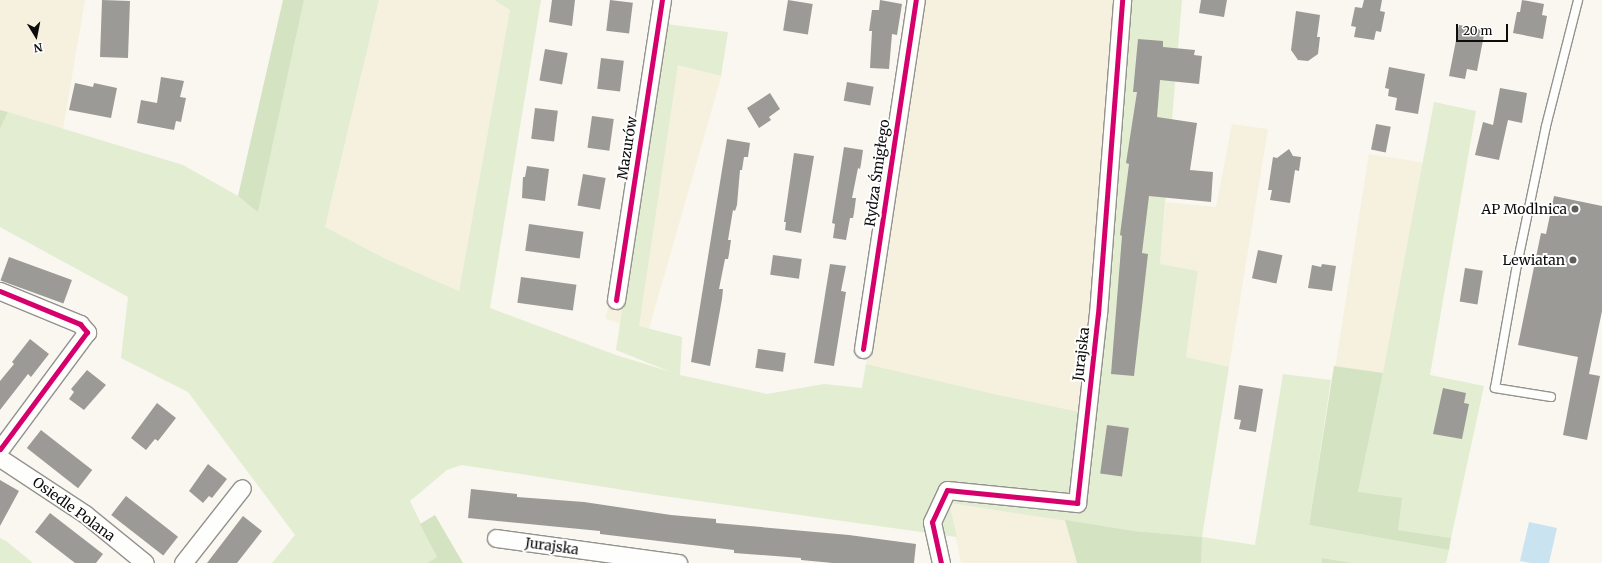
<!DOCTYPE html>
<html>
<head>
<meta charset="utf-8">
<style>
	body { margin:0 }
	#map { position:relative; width:1602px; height:563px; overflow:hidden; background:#f9f7f0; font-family:Merriweather,serif }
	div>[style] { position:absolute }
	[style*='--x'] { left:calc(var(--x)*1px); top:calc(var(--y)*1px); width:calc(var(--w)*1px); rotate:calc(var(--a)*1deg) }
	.farmland>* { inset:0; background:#f5f1de; transform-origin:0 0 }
	.green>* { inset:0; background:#e3edd2 }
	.forest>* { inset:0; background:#d4e3c1 }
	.water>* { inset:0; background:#c9e4f0 }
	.building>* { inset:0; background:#9c9a96; transform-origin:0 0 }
	.roads { filter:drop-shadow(1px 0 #93928f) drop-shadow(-1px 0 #93928f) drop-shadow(0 1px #93928f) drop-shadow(0 -1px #93928f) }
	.lane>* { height:8px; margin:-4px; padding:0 4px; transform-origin:4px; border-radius:4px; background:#fefefd }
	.street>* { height:17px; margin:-8.5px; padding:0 8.5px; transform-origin:8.5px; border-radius:8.5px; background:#fefefd }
	.cycleway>* { height:5px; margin:-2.5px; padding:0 2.5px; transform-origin:2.5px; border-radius:2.5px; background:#d6006c }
	.dots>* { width:11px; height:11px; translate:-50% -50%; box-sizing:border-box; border:2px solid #fff; border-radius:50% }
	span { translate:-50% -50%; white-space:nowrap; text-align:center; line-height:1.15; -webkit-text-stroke:4px #fff; paint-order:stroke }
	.street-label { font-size:14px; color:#0c0c0c }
	.poi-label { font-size:14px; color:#0c0c0c }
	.right { translate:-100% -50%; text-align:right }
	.north { position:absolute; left:16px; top:16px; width:40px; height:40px; -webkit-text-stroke:3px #fff; paint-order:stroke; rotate:170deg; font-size:11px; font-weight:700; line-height:16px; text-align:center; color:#0c0c0c }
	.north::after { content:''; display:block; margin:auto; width:14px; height:18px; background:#0c0c0c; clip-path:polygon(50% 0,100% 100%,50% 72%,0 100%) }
	.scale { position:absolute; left:1456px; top:24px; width:52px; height:18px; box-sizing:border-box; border:2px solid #0c0c0c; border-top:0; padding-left:5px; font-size:12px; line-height:14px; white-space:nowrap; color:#0c0c0c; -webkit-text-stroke:3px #fff; paint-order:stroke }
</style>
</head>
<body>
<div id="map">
	<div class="farmland">
		<div style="clip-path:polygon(0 0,85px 0,63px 129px,0 110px)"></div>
		<div style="clip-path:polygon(379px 0,494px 0,510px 10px,459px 291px,386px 259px,325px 227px)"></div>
		<div style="clip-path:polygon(924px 0,1132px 0,1095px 415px,994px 394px,866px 364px)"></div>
		<div style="left:678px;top:64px;width:45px;height:265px;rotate:16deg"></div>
		<div style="clip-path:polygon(1232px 124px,1268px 129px,1229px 367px,1186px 357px,1198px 271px,1160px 264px,1166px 202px,1216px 207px)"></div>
		<div style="left:1369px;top:154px;width:54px;height:215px;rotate:9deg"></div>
		<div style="clip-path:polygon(949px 503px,1065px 520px,1077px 563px,961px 563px)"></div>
	</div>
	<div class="green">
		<div style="clip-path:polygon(304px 0,379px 0,325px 227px,386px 259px,459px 291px,510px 10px,494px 0,541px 0,490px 308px,616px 355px,671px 372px,616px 350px,666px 24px,728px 32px,721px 76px,678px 65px,639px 326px,682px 337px,680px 375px,767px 394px,824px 384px,862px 388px,866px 364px,994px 394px,1094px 415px,1132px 0,1182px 0,1160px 264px,1198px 271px,1186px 357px,1229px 367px,1202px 537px,1255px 545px,1283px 374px,1331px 380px,1309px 525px,1449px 550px,1446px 563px,1354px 563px,1322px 558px,1322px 563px,1201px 563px,1201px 537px,1134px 531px,949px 503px,957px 537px,656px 495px,462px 465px,447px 470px,410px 501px,437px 557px,427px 563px,272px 563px,295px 535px,188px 392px,121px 358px,128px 297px,0 227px,0 129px,8px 112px,183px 165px,238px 196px,258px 211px)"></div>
		<div style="clip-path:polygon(1434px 102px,1476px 111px,1430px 375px,1484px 386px,1451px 538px,1398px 530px,1358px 492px,1383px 373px)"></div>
		<div style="clip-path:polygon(0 538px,6px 541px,33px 563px,0 563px)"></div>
	</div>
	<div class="forest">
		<div style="clip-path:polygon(283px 0,304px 0,258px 212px,238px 196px)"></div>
		<div style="clip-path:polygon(0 110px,8px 112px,0 129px)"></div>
		<div style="clip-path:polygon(1334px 366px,1383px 373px,1358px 492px,1402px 498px,1398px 530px,1451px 538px,1449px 550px,1309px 525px)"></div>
		<div style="clip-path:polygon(435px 515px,463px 563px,427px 563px,437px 557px,420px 524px)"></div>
		<div style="clip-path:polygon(1065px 520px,1134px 531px,1202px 537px,1201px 563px,1077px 563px)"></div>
		<div style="clip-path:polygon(1322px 558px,1354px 563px,1322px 563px)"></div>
	</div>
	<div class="water">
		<div style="clip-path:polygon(1529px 522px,1557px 528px,1549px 563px,1531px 563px,1520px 561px)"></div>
	</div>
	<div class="building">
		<div style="left:102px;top:0;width:28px;height:57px;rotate:2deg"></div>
		<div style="clip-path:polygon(552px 0,575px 0,572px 26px,549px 22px)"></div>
		<div style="left:610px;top:0;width:23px;height:31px;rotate:7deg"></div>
		<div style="left:788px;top:0;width:25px;height:31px;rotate:9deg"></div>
		<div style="clip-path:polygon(880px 0,902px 4px,897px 35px,892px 34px,889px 69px,870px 68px,872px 31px,869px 31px,872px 10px,879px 10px)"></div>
		<div style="clip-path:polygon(1201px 0,1227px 0,1224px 17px,1199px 13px)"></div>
		<div style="clip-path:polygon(1364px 0,1382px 0,1380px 11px,1385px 12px,1381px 32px,1376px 31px,1374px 40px,1354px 37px,1356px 27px,1351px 26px,1355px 7px,1362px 8px)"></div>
		<div style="clip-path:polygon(1522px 0,1544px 4px,1542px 15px,1547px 16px,1543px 39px,1513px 33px,1517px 12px,1520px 12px)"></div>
		<div style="clip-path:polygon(1296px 11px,1320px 15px,1317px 37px,1320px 37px,1318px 54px,1308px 61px,1298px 60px,1291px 50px)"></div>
		<div style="clip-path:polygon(1459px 25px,1485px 30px,1477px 71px,1467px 69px,1465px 79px,1449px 76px)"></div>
		<div style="clip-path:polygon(1138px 39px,1163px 41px,1163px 47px,1195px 50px,1194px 55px,1202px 56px,1199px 84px,1160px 80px,1157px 117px,1197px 123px,1190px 170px,1213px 172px,1211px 202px,1149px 196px,1142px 253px,1148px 254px,1134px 376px,1111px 374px,1122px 236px,1120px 235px,1129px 164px,1126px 163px,1137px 92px,1133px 92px)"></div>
		<div style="left:545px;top:49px;width:23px;height:32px;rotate:10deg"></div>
		<div style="left:601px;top:58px;width:23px;height:31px;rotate:7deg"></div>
		<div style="clip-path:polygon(1389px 67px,1425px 74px,1418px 114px,1395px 110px,1397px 98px,1388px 96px,1389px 89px,1385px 88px)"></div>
		<div style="clip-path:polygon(161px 77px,184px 81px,180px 97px,186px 98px,181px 122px,176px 121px,174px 130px,137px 123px,141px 100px,157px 103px)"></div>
		<div style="left:847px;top:82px;width:27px;height:19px;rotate:10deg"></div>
		<div style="clip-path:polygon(75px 83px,93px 87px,94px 83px,117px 88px,111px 118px,69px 110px)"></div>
		<div style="clip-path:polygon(1500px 88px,1527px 93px,1522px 123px,1508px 120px,1499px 160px,1475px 155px,1483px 122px,1493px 125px)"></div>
		<div style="clip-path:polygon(770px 93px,780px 109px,769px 117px,771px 120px,759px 128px,747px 108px)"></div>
		<div style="left:535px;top:108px;width:23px;height:31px;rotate:7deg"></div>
		<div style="left:592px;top:116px;width:22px;height:32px;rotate:8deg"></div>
		<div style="left:1376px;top:124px;width:15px;height:26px;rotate:11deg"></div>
		<div style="clip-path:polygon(727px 139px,750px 143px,748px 157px,744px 157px,742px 170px,740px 170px,737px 205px,735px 211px,733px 210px,728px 240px,731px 240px,729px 254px,728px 259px,725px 259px,719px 289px,723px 289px,722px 299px,710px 366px,691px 362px)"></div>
		<div style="clip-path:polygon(844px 147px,863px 150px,861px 164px,860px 169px,858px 168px,852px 198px,856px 198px,854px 213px,853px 218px,850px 218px,846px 240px,833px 238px,835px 224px,832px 223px)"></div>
		<div style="clip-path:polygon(1289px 149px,1293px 156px,1301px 157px,1299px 171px,1295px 170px,1290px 203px,1270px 200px,1272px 190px,1268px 190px,1273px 157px,1277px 158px)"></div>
		<div style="clip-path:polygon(794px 153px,814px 156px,801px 233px,785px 230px,786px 222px,784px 222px)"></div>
		<div style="clip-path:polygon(527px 166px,549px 169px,545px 201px,522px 198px,523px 177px,525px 177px)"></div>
		<div style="left:583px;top:174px;width:23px;height:32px;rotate:10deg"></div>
		<div style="clip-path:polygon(1554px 196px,1602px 206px,1602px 311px,1589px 374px,1600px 376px,1587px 440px,1563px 435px,1578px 357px,1518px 345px,1541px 233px,1546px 234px)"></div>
		<div style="left:529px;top:224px;width:55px;height:27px;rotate:8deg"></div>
		<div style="left:1258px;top:250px;width:25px;height:29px;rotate:12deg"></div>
		<div style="left:773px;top:255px;width:29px;height:20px;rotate:8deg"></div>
		<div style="left:9px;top:257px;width:67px;height:25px;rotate:20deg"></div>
		<div style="clip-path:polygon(830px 264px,846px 266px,841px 291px,846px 292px,834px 366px,814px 363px)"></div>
		<div style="clip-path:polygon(1322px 264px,1336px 266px,1332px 291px,1308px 288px,1312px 265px,1321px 267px)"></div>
		<div style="left:1465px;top:268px;width:18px;height:34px;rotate:9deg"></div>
		<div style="left:521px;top:277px;width:56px;height:26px;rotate:8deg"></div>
		<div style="clip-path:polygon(30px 339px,49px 354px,31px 377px,28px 374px,0 410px,0 381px,14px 364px,12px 362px)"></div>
		<div style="left:758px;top:349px;width:28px;height:19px;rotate:8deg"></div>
		<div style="clip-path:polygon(87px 370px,106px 385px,84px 410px,69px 399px,74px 392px,71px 389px)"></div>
		<div style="clip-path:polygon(1239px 385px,1263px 389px,1256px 432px,1239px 429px,1241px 420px,1234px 419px)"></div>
		<div style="clip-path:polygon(1443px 388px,1466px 393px,1464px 403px,1469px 404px,1462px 439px,1433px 434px)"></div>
		<div style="clip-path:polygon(157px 403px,176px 418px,158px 441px,155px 439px,146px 450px,131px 438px)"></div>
		<div style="left:1107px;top:425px;width:22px;height:49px;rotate:8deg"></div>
		<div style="left:41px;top:430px;width:65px;height:23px;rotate:38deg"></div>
		<div style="clip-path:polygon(208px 464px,227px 479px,212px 498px,209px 496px,203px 503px,189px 491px)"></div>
		<div style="clip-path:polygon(0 480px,19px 491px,0 526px)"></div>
		<div style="clip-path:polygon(471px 489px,517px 494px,517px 497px,584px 502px,671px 515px,716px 519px,716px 523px,849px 535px,916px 544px,914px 563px,833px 563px,801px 560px,801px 558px,734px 553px,734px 550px,600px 534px,600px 531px,468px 518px)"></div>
		<div style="left:126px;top:496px;width:66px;height:24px;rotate:38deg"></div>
		<div style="clip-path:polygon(50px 513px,103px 554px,96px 563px,75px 563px,35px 532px)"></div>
		<div style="clip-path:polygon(243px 516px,262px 531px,237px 563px,207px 563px)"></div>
	</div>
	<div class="roads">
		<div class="lane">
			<div style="--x:1551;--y:397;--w:57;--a:-170.9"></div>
			<div style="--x:1495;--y:388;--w:125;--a:-79.9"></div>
			<div style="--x:1517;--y:265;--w:142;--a:-78.2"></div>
			<div style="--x:1546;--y:126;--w:130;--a:-75.7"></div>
		</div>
		<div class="street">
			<div style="--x:0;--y:291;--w:87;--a:22.4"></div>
			<div style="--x:80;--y:324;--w:11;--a:49"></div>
			<div style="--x:87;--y:332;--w:146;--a:126.6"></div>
			<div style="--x:616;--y:300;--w:304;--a:-81.3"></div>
			<div style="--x:863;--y:349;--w:353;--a:-81.4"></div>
			<div style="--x:0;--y:458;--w:102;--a:33.4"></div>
			<div style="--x:85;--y:514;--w:77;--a:39.2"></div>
			<div style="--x:496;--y:538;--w:184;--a:7.8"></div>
			<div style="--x:183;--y:563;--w:95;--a:-51.8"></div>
			<div style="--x:941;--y:563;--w:42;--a:-102.4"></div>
			<div style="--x:932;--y:522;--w:35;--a:-65"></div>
			<div style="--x:947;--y:490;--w:131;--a:5.7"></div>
			<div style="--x:1077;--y:503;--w:190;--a:-83.7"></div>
			<div style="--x:1098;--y:314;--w:315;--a:-85.6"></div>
		</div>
	</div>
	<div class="cycleway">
		<div style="--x:0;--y:291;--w:87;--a:22.4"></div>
		<div style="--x:80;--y:324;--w:11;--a:49"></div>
		<div style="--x:87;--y:332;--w:146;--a:126.6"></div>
		<div style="--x:616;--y:300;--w:304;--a:-81.3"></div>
		<div style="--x:863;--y:349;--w:353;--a:-81.4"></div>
		<div style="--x:941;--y:563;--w:42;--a:-102.4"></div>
		<div style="--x:932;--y:522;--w:35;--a:-65"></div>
		<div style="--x:947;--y:490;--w:131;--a:5.7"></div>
		<div style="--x:1077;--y:503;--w:190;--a:-83.7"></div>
		<div style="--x:1098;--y:314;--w:315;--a:-85.6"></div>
	</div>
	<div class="dots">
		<div style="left:1575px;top:209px;background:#5f5e5c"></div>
		<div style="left:1573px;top:260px;background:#5f5e5c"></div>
	</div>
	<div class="street-label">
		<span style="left:627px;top:148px;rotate:-81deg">Mazurów</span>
		<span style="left:877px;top:173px;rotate:-82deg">Rydza Śmigłego</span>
		<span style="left:1081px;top:354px;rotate:-83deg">Jurajska</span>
		<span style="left:74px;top:509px;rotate:36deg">Osiedle Polana</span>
		<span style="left:552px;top:546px;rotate:8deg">Jurajska</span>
	</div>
	<div class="poi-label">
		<span class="right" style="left:1567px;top:209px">AP Modlnica</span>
		<span class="right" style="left:1565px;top:260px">Lewiatan</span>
	</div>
	<div class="north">N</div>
	<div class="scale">20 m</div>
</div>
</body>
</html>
